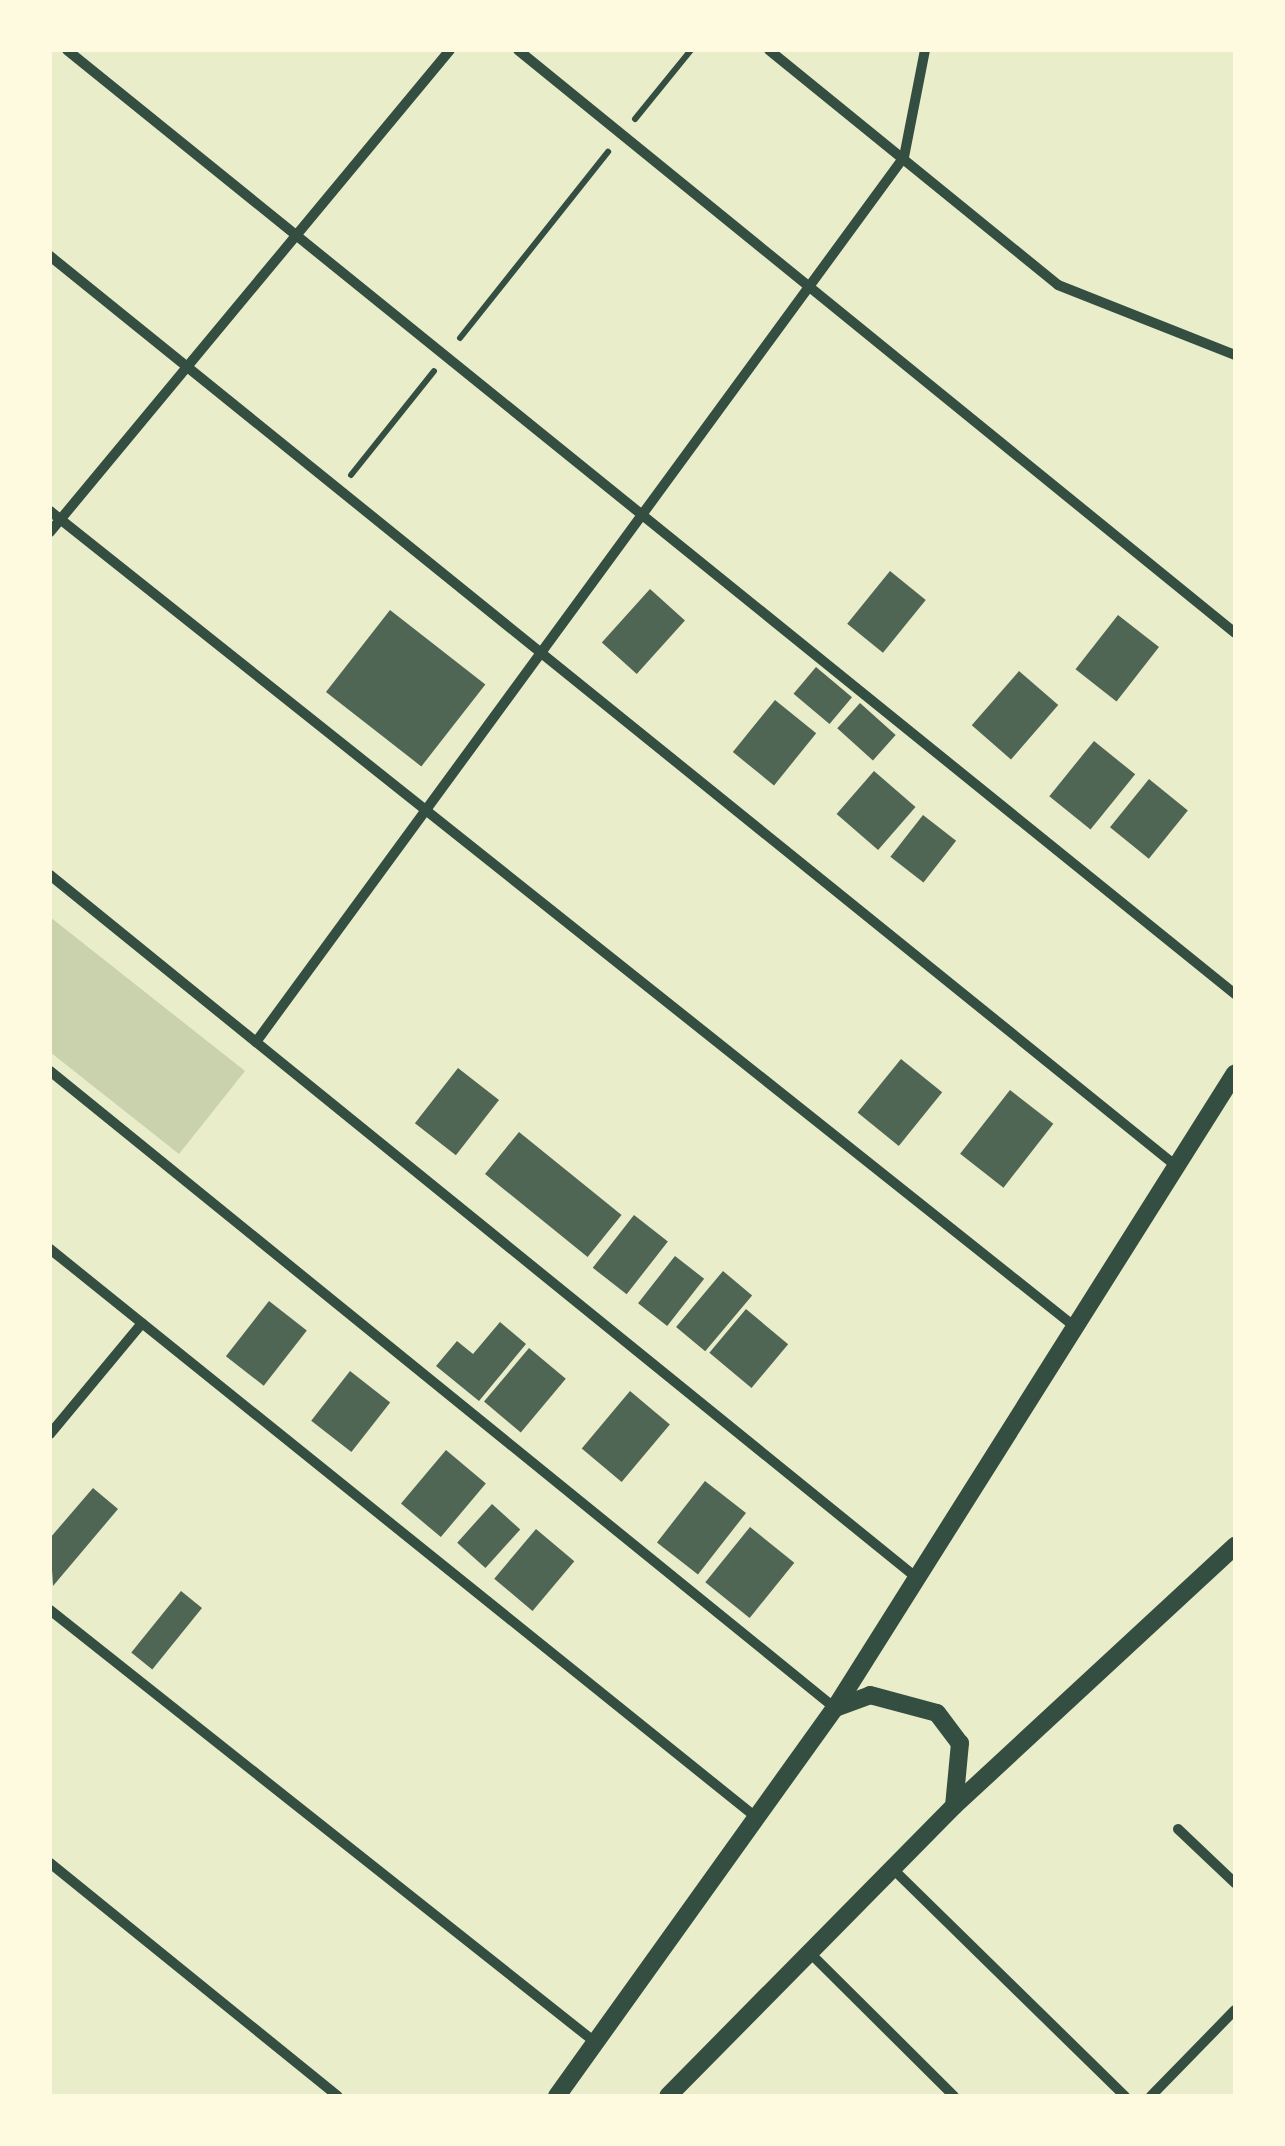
<!DOCTYPE html>
<html>
<head>
<meta charset="utf-8">
<style>
	body { margin:0 }
	#map { position:relative; width:1285px; height:2146px; overflow:hidden; background:#e9edc9; font-family:"DM Sans",sans-serif }
	div>[style] { position:absolute }
	[style*='--x'] { left:calc(var(--x)*1px); top:calc(var(--y)*1px); width:calc(var(--w)*1px); rotate:calc(var(--a)*1deg) }
	.green>* { inset:0; background:#cad2ad }
	.building>* { inset:0; background:#4f6655; transform-origin:0 0 }
	.path>* { height:6px; margin:-3px; padding:0 3px; transform-origin:3px; border-radius:3px; background:#344e41 }
	.minor>* { height:10px; margin:-5px; padding:0 5px; transform-origin:5px; border-radius:5px; background:#344e41 }
	.tertiary>* { height:18px; margin:-9px; padding:0 9px; transform-origin:9px; border-radius:9px; background:#344e41 }
	span { translate:-50% -50%; white-space:nowrap; text-align:center; line-height:1.15; -webkit-text-stroke:8px #fefae0; paint-order:stroke }
	.frame { position:absolute; inset:0; border:52px solid #fefae0; pointer-events:none }
</style>
</head>
<body>
<div id="map">
	<div class="green">
		<div style="clip-path:polygon(50px 917px,245px 1071px,179px 1154px,50px 1052px)"></div>
	</div>
	<div class="building">
		<div style="left:890px;top:571px;width:46px;height:68px;rotate:39deg"></div>
		<div style="left:650px;top:589px;width:47px;height:72px;rotate:42deg"></div>
		<div style="left:390px;top:610px;width:121px;height:104px;rotate:38deg"></div>
		<div style="left:1118px;top:615px;width:52px;height:69px;rotate:38deg"></div>
		<div style="left:816px;top:667px;width:47px;height:35px;rotate:40deg"></div>
		<div style="left:1019px;top:671px;width:52px;height:72px;rotate:41deg"></div>
		<div style="left:775px;top:700px;width:53px;height:67px;rotate:39deg"></div>
		<div style="left:860px;top:703px;width:48px;height:34px;rotate:42deg"></div>
		<div style="left:1094px;top:741px;width:53px;height:71px;rotate:39deg"></div>
		<div style="left:874px;top:771px;width:55px;height:57px;rotate:41deg"></div>
		<div style="left:1149px;top:779px;width:50px;height:62px;rotate:39deg"></div>
		<div style="left:923px;top:815px;width:42px;height:53px;rotate:38deg"></div>
		<div style="left:901px;top:1059px;width:53px;height:69px;rotate:39deg"></div>
		<div style="left:458px;top:1068px;width:52px;height:70px;rotate:38deg"></div>
		<div style="left:1010px;top:1090px;width:55px;height:81px;rotate:38deg"></div>
		<div style="left:519px;top:1132px;width:132px;height:54px;rotate:39deg"></div>
		<div style="left:634px;top:1215px;width:43px;height:67px;rotate:38deg"></div>
		<div style="left:675px;top:1256px;width:37px;height:60px;rotate:38deg"></div>
		<div style="left:723px;top:1271px;width:38px;height:73px;rotate:40deg"></div>
		<div style="left:269px;top:1301px;width:48px;height:70px;rotate:38deg"></div>
		<div style="left:746px;top:1309px;width:55px;height:57px;rotate:40deg"></div>
		<div style="clip-path:polygon(500px 1322px,526px 1344px,479px 1401px,436px 1366px,457px 1341px,473px 1354px)"></div>
		<div style="left:529px;top:1348px;width:48px;height:70px;rotate:40deg"></div>
		<div style="left:350px;top:1371px;width:51px;height:63px;rotate:38deg"></div>
		<div style="left:630px;top:1391px;width:52px;height:75px;rotate:40deg"></div>
		<div style="left:446px;top:1450px;width:52px;height:70px;rotate:40deg"></div>
		<div style="left:705px;top:1481px;width:52px;height:78px;rotate:38deg"></div>
		<div style="clip-path:polygon(93px 1488px,118px 1509px,53px 1586px,50px 1538px)"></div>
		<div style="left:492px;top:1504px;width:38px;height:52px;rotate:42deg"></div>
		<div style="left:750px;top:1527px;width:57px;height:71px;rotate:39deg"></div>
		<div style="left:536px;top:1529px;width:50px;height:65px;rotate:40deg"></div>
		<div style="left:181px;top:1591px;width:27px;height:79px;rotate:39deg"></div>
	</div>
	<div class="path">
		<div style="--x:635;--y:119;--w:89;--a:-50.9"></div>
		<div style="--x:460;--y:338;--w:238;--a:-51.5"></div>
		<div style="--x:351;--y:475;--w:133;--a:-51.4"></div>
	</div>
	<div class="minor">
		<div style="--x:67;--y:50;--w:1502;--a:38.95"></div>
		<div style="--x:518;--y:50;--w:924;--a:39.11"></div>
		<div style="--x:769;--y:50;--w:372;--a:39.1"></div>
		<div style="--x:1058;--y:285;--w:190;--a:21.6"></div>
		<div style="--x:50;--y:256;--w:1448;--a:38.94"></div>
		<div style="--x:50;--y:511;--w:1310;--a:38.52"></div>
		<div style="--x:50;--y:532;--w:626;--a:-50.31"></div>
		<div style="--x:50;--y:875;--w:1116;--a:39.04"></div>
		<div style="--x:256;--y:1042;--w:1097;--a:-53.79"></div>
		<div style="--x:904;--y:157;--w:109;--a:-78.9"></div>
		<div style="--x:50;--y:1071;--w:1011;--a:39.06"></div>
		<div style="--x:50;--y:1249;--w:901;--a:38.83"></div>
		<div style="--x:50;--y:1434;--w:144;--a:-50.3"></div>
		<div style="--x:50;--y:1610;--w:690;--a:38.41"></div>
		<div style="--x:1178;--y:1829;--w:79;--a:43.5"></div>
		<div style="--x:50;--y:1863;--w:370;--a:39"></div>
		<div style="--x:895;--y:1871;--w:322;--a:44.4"></div>
		<div style="--x:812;--y:1955;--w:200;--a:44.8"></div>
		<div style="--x:1151;--y:2096;--w:120;--a:-45.7"></div>
	</div>
	<div class="tertiary">
		<div style="--x:835;--y:1708;--w:750;--a:-57.79"></div>
		<div style="--x:954;--y:1806;--w:383;--a:-42.8"></div>
		<div style="--x:557;--y:2096;--w:477;--a:-54.4"></div>
		<div style="--x:835;--y:1708;--w:37;--a:-20"></div>
		<div style="--x:870;--y:1695;--w:69;--a:15"></div>
		<div style="--x:937;--y:1713;--w:38;--a:53"></div>
		<div style="--x:960;--y:1743;--w:63;--a:95.4"></div>
		<div style="--x:954;--y:1806;--w:407;--a:134.6"></div>
	</div>
	<div class="frame"></div>
</div>
</body>
</html>
